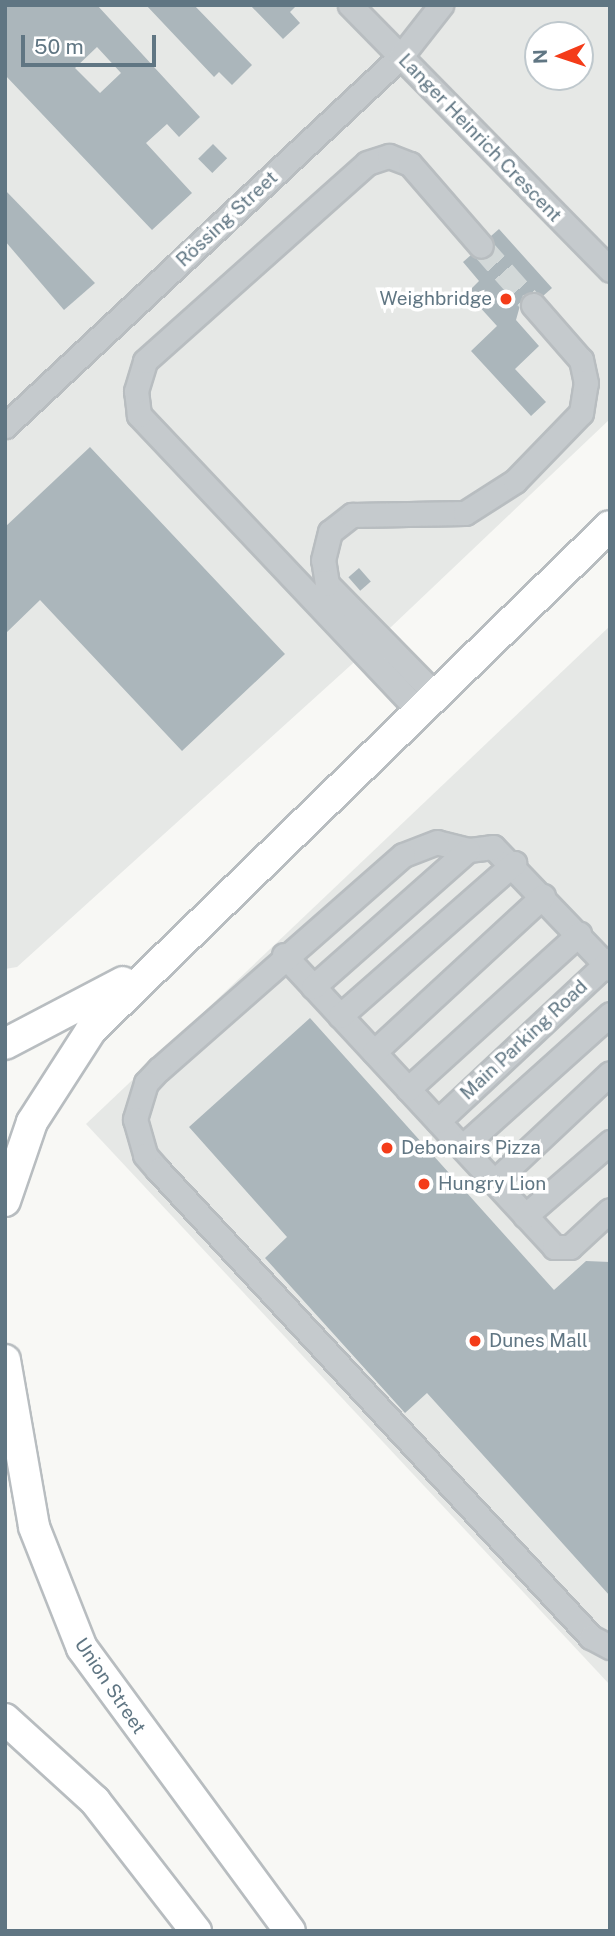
<!DOCTYPE html>
<html>
<head>
<meta charset="utf-8">
<style>
	body { margin:0 }
	#map { position:relative; width:615px; height:1936px; overflow:hidden; background:#f8f8f5; font-family:"Public Sans",sans-serif }
	div>[style] { position:absolute }
	[style*='--x'] { left:calc(var(--x)*1px); top:calc(var(--y)*1px); width:calc(var(--w)*1px); rotate:calc(var(--a)*1deg) }
	.built>* { inset:0; background:#e6e8e6 }
	.building>* { inset:0; background:#abb6bb; transform-origin:0 0 }
	.minor-tunnel>* { height:23px; margin-top:-11.5px; transform-origin:0; background:repeating-linear-gradient(90deg,#d2d8d8 0 23px,transparent 0 34px) }
	.roads { filter:drop-shadow(2px 0 #b8bdc0) drop-shadow(-2px 0 #b8bdc0) drop-shadow(0 2px #b8bdc0) drop-shadow(0 -2px #b8bdc0) }
	.minor>* { height:23px; margin:-11.5px; padding:0 11.5px; transform-origin:11.5px; border-radius:11.5px; background:#c5cacd }
	.major>* { height:30px; margin:-15px; padding:0 15px; transform-origin:15px; border-radius:15px; background:#fff }
	.dots>* { width:19px; height:19px; translate:-50% -50%; box-sizing:border-box; border:4px solid #fff; border-radius:50% }
	span { translate:-50% -50%; white-space:nowrap; text-align:center; line-height:1.15; -webkit-text-stroke:7px #fff; paint-order:stroke }
	.street-label { font-size:19px; color:#607683 }
	.poi-label { font-size:19px; color:#607683 }
	.right { translate:-100% -50%; text-align:right }
	.left { translate:0 -50%; text-align:left }
	.frame { position:absolute; inset:0; border:7px solid #607683; pointer-events:none }
	.north { position:absolute; left:524px; top:21px; width:70px; height:70px; box-sizing:border-box; background:#fff; border:2px solid #bfc8cd; border-radius:50%; rotate:268deg; font-size:19px; font-weight:700; line-height:28px; text-align:center; color:#607683 }
	.north::after { content:''; display:block; margin:auto; width:24px; height:32px; background:#f43c19; clip-path:polygon(50% 0,100% 100%,50% 72%,0 100%) }
	.scale { position:absolute; left:21px; top:35px; width:135px; height:32px; box-sizing:border-box; border:4px solid #607683; border-top:0; padding-left:9px; font-size:21px; line-height:24px; white-space:nowrap; color:#607683; -webkit-text-stroke:5px #fff; paint-order:stroke }
</style>
</head>
<body>
<div id="map">
	<div class="built">
		<div style="clip-path:polygon(evenodd,5px 5px,610px 5px,610px 419px,351px 665px,17px 967px,5px 969px,5px 5px,538px 35px,580px 35px,580px 77px,538px 77px,538px 35px)"></div>
		<div style="clip-path:polygon(610px 626px,610px 1685px,86px 1124px)"></div>
	</div>
	<div class="building">
		<div style="clip-path:polygon(evenodd,5px 5px,97px 5px,200px 117px,179px 137px,167px 124px,146px 143px,192px 193px,152px 230px,5px 75px,5px 5px,97px 47px,121px 73px,100px 93px,75px 68px,97px 47px)"></div>
		<div style="clip-path:polygon(146px 5px,194px 5px,252px 65px,232px 85px,219px 72px,214px 77px)"></div>
		<div style="clip-path:polygon(250px 5px,297px 5px,290px 12px,300px 23px,283px 39px)"></div>
		<div style="left:213px;top:144px;width:20px;height:21px;rotate:45deg"></div>
		<div style="clip-path:polygon(5px 190px,95px 283px,64px 310px,5px 241px)"></div>
		<div style="clip-path:polygon(499px 229px,552px 288px,543px 296px,523px 295px,516px 320px,539px 346px,515px 369px,546px 402px,531px 416px,471px 351px,497px 326px,467px 293px,479px 281px,463px 262px,471px 255px,491px 256px,491px 236px)"></div>
		<div style="clip-path:polygon(90px 447px,285px 654px,182px 751px,40px 600px,5px 634px,5px 527px)"></div>
		<div style="left:359px;top:568px;width:18px;height:14px;rotate:49deg"></div>
		<div style="clip-path:polygon(310px 1018px,554px 1290px,586px 1261px,610px 1262px,610px 1596px,427px 1393px,405px 1413px,265px 1258px,287px 1237px,189px 1127px)"></div>
	</div>
	<div class="minor-tunnel">
		<div style="--x:481;--y:246;--w:79;--a:48.6"></div>
	</div>
	<div class="roads">
		<div class="minor">
			<div style="--x:350;--y:5;--w:371;--a:45.5"></div>
			<div style="--x:5;--y:426;--w:542;--a:-43.06"></div>
			<div style="--x:401;--y:56;--w:65;--a:-51.9"></div>
			<div style="--x:434;--y:693;--w:153;--a:-134.5"></div>
			<div style="--x:327;--y:584;--w:24;--a:-99"></div>
			<div style="--x:323;--y:560;--w:29;--a:-76"></div>
			<div style="--x:330;--y:532;--w:28;--a:-38"></div>
			<div style="--x:352;--y:515;--w:113;--a:-1"></div>
			<div style="--x:465;--y:513;--w:59;--a:-32.6"></div>
			<div style="--x:515;--y:481;--w:95;--a:-45.9"></div>
			<div style="--x:581;--y:413;--w:30;--a:-81"></div>
			<div style="--x:586;--y:383;--w:24;--a:-102"></div>
			<div style="--x:581;--y:360;--w:73;--a:-131.1"></div>
			<div style="--x:417;--y:709;--w:405;--a:-133.4"></div>
			<div style="--x:139;--y:415;--w:24;--a:-97"></div>
			<div style="--x:136;--y:391;--w:31;--a:-73"></div>
			<div style="--x:145;--y:361;--w:297;--a:-41.7"></div>
			<div style="--x:367;--y:163;--w:23;--a:-18"></div>
			<div style="--x:389;--y:156;--w:22;--a:21"></div>
			<div style="--x:410;--y:164;--w:108;--a:49.1"></div>
			<div style="--x:284;--y:955;--w:398;--a:47.2"></div>
			<div style="--x:554;--y:1247;--w:16;--a:0"></div>
			<div style="--x:570;--y:1247;--w:54;--a:-42.8"></div>
			<div style="--x:610;--y:969;--w:169;--a:-133.8"></div>
			<div style="--x:493;--y:847;--w:25;--a:173"></div>
			<div style="--x:468;--y:850;--w:32;--a:-166"></div>
			<div style="--x:437;--y:842;--w:36;--a:159"></div>
			<div style="--x:403;--y:855;--w:325;--a:138.7"></div>
			<div style="--x:159;--y:1069;--w:19;--a:133"></div>
			<div style="--x:146;--y:1083;--w:38;--a:107"></div>
			<div style="--x:135;--y:1119;--w:37;--a:74"></div>
			<div style="--x:145;--y:1155;--w:20;--a:49"></div>
			<div style="--x:158;--y:1170;--w:637;--a:47.16"></div>
			<div style="--x:591;--y:1637;--w:21;--a:28"></div>
			<div style="--x:313;--y:987;--w:207;--a:-41.5"></div>
			<div style="--x:340;--y:1016;--w:232;--a:-41.3"></div>
			<div style="--x:374;--y:1052;--w:230;--a:-42.7"></div>
			<div style="--x:408;--y:1089;--w:231;--a:-42.2"></div>
			<div style="--x:438;--y:1121;--w:236;--a:-43.1"></div>
			<div style="--x:462;--y:1147;--w:199;--a:-41.9"></div>
			<div style="--x:494;--y:1182;--w:159;--a:-43.2"></div>
			<div style="--x:525;--y:1216;--w:113;--a:-41"></div>
		</div>
		<div class="major">
			<div style="--x:5;--y:1044;--w:133;--a:-27.7"></div>
			<div style="--x:5;--y:1201;--w:83;--a:-71.1"></div>
			<div style="--x:32;--y:1122;--w:109;--a:-57.3"></div>
			<div style="--x:91;--y:1030;--w:723;--a:-44.16"></div>
			<div style="--x:5;--y:1360;--w:169;--a:80.1"></div>
			<div style="--x:34;--y:1527;--w:130;--a:68.4"></div>
			<div style="--x:82;--y:1648;--w:351;--a:53.7"></div>
			<div style="--x:5;--y:1719;--w:122;--a:42.3"></div>
			<div style="--x:95;--y:1801;--w:165;--a:52.2"></div>
		</div>
	</div>
	<div class="dots">
		<div style="left:506px;top:299px;background:#f43c19"></div>
		<div style="left:387px;top:1148px;background:#f43c19"></div>
		<div style="left:424px;top:1184px;background:#f43c19"></div>
		<div style="left:475px;top:1341px;background:#f43c19"></div>
	</div>
	<div class="street-label">
		<span style="left:480px;top:138px;rotate:46deg">Langer Heinrich Crescent</span>
		<span style="left:227px;top:219px;rotate:-43deg">Rössing Street</span>
		<span style="left:524px;top:1040px;rotate:-43deg">Main Parking Road</span>
		<span style="left:110px;top:1686px;rotate:56deg">Union Street</span>
	</div>
	<div class="poi-label">
		<span class="right" style="left:492px;top:299px">Weighbridge</span>
		<span class="left" style="left:401px;top:1148px">Debonairs Pizza</span>
		<span class="left" style="left:438px;top:1184px">Hungry Lion</span>
		<span class="left" style="left:489px;top:1341px">Dunes Mall</span>
	</div>
	<div class="frame"></div>
	<div class="north">N</div>
	<div class="scale">50 m</div>
</div>
</body>
</html>
